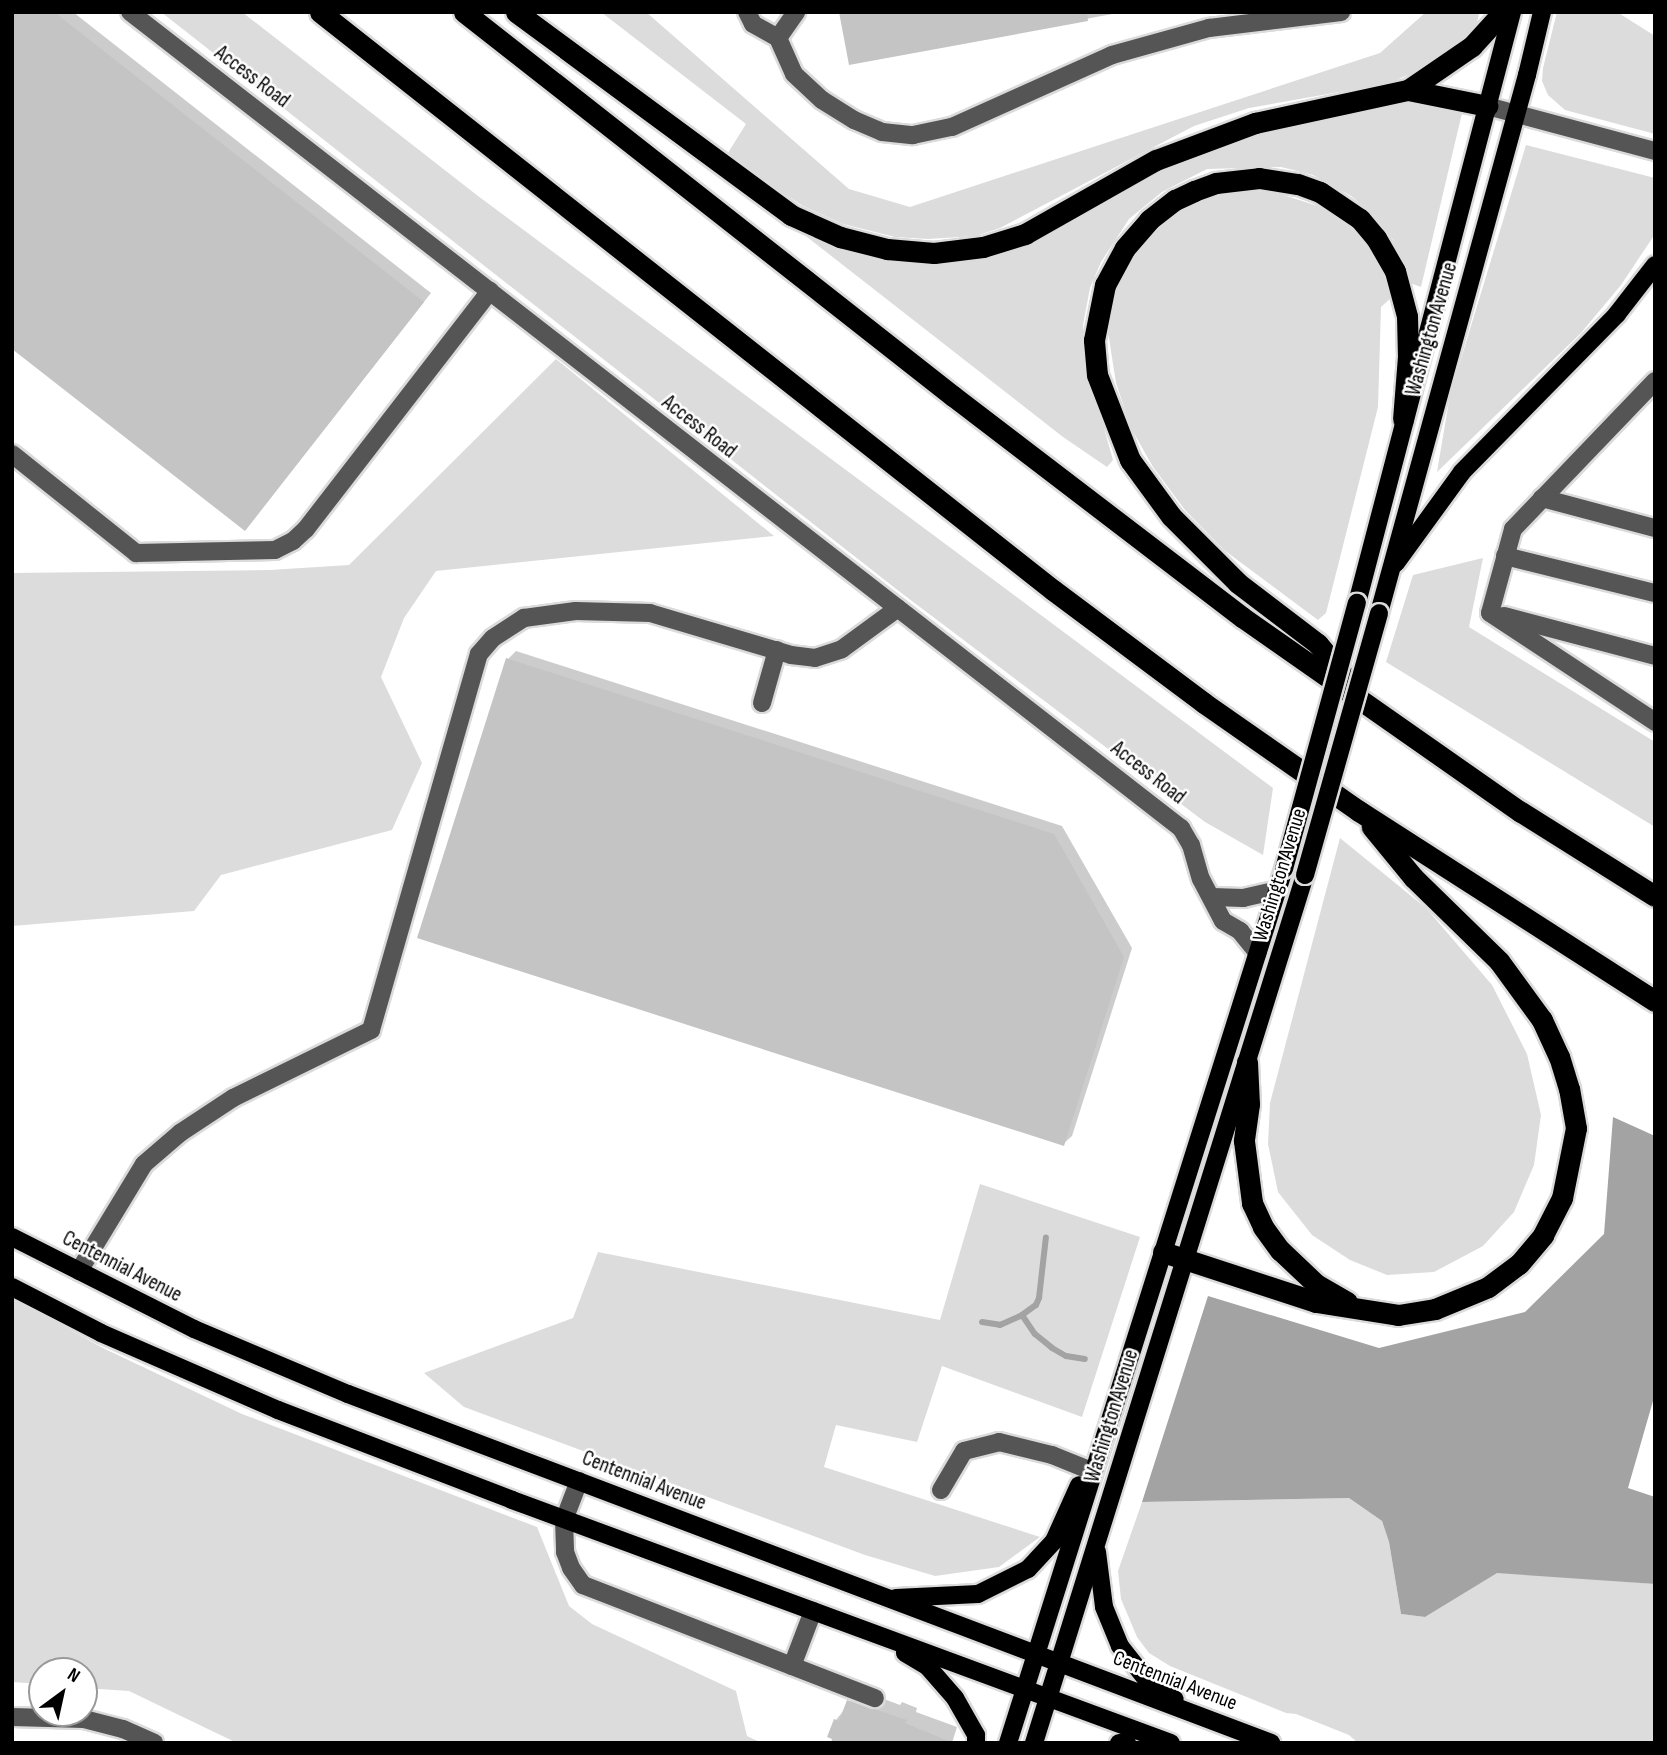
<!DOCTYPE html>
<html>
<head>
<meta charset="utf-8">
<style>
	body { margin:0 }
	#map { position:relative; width:1667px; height:1755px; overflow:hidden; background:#fff; font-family:"Sofia Sans Condensed",sans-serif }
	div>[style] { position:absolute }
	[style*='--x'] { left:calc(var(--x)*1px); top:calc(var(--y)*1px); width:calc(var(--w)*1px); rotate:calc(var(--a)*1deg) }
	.green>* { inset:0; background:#dcdcdc }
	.water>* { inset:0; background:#a3a3a3 }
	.shadow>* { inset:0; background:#0003 }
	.stream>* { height:6px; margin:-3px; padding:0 3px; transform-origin:3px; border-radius:3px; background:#a3a3a3 }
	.building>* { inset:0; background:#c4c4c4 }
	.roads { filter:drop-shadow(2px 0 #dbdbdb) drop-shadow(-2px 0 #dbdbdb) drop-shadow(0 2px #dbdbdb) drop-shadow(0 -2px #dbdbdb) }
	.minor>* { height:18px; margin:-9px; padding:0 9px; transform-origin:9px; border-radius:9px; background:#555 }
	.major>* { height:18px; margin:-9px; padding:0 9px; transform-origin:9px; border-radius:9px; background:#000 }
	.highway>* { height:21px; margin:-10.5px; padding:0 10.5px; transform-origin:10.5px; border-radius:10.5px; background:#000 }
	.bridges { filter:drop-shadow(2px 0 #dbdbdb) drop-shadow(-2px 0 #dbdbdb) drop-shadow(0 2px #dbdbdb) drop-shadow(0 -2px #dbdbdb) }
	.major-bridge>* { height:18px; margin:-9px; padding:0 9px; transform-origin:9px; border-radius:9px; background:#000 }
	span { translate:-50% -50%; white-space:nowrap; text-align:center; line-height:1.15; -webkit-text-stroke:5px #fff; paint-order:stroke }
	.street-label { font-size:21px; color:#000 }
	.frame { position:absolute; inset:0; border:14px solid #000; pointer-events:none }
	.north { position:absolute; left:28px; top:1657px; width:70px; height:70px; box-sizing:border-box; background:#fff; border:2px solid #999; border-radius:50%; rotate:33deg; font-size:19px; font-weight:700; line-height:28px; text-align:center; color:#000 }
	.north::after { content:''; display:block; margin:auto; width:24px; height:32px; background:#000; clip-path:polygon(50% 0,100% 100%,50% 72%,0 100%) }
</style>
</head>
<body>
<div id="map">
	<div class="green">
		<div style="clip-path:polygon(161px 12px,242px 12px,478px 196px,1273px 788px,1263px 855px,1205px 822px,900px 592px)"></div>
		<div style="clip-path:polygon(601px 12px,646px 12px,849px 189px,910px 207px,1380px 53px,1426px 12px,1479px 12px,1476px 30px,1427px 66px,1390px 83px,1249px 108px,1194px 126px,1000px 228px,976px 236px,928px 239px,895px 237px,843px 224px,803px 206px,726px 156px,746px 124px)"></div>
		<div style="clip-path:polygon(1557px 12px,1617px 12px,1655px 36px,1655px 134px,1565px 110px,1548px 95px,1542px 81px,1543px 68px)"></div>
		<div style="clip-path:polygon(1408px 103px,1431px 104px,1462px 113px,1421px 287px,1410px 283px,1393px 240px,1374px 215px,1351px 196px,1313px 175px,1281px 167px,1207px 169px,1162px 192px,1129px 219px,1101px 262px,1090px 288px,1083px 325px,1087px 368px,1113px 460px,1107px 467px,1063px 437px,793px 226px,823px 242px,873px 259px,908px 264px,985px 259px,1023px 246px,1193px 152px,1255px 132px)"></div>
		<div style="clip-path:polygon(1526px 145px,1655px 178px,1655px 234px,1621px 285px,1581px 333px,1437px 472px,1450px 395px)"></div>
		<div style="clip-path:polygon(1227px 190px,1274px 192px,1321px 207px,1354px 231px,1379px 264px,1394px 295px,1381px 307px,1378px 407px,1326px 613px,1318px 620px,1224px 550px,1185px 510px,1153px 467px,1131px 428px,1116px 383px,1108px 332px,1117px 290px,1137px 253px,1161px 226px,1190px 205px)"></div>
		<div style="clip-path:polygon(556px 359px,774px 536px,436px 571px,404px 618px,381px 677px,422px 763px,392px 830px,221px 875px,194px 911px,12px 926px,12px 573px,270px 570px,349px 565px)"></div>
		<div style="clip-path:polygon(1483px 558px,1469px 627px,1655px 742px,1655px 827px,1386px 662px,1413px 575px)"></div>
		<div style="clip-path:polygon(1340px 838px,1426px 908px,1492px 985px,1527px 1054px,1541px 1115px,1534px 1165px,1514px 1212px,1483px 1246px,1434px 1272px,1387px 1275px,1350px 1260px,1312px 1235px,1278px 1192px,1268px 1144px,1270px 1103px)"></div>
		<div style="clip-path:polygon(980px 1184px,1140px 1237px,1082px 1417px,942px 1366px,917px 1442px,836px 1425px,824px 1467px,1040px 1537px,999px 1567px,935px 1576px,865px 1555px,464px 1407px,424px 1373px,573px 1318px,598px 1252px,940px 1320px)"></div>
		<div style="clip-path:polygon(12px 1298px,103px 1348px,242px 1414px,537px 1527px,569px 1606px,592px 1624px,736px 1691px,747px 1736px,762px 1743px,237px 1743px,129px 1691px,84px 1688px,84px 1671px,42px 1671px,42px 1684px,12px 1682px)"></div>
		<div style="clip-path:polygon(1349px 1498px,1382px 1521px,1389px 1542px,1401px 1614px,1425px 1617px,1497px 1572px,1655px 1584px,1655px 1743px,1358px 1743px,1349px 1735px,1296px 1714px,1286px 1713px,1170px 1666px,1149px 1653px,1137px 1637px,1121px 1599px,1118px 1571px,1142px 1502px)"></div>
	</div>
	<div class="water">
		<div style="clip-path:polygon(1613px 1117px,1655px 1136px,1655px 1394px,1628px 1488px,1655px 1497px,1655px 1584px,1497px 1573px,1425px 1617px,1401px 1614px,1389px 1542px,1382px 1521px,1349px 1498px,1142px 1502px,1208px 1296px,1379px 1348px,1525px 1312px,1604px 1234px)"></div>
	</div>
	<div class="shadow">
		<div style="clip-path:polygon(12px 12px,73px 12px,431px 293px,253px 520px)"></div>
		<div style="clip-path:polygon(841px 12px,1123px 12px,851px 63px)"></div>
		<div style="clip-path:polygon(516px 651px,1062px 826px,1132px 948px,1072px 1136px,1063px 1144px,508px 659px)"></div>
		<div style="clip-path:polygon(860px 1690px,900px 1705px,902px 1702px,917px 1708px,916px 1712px,957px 1727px,952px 1743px,833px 1743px,836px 1720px)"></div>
	</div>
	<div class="stream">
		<div style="--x:1022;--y:1315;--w:17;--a:-36"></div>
		<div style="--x:1036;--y:1305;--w:8;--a:-67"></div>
		<div style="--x:1039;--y:1298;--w:61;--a:-83.5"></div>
		<div style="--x:982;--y:1322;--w:18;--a:9"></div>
		<div style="--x:1000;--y:1325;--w:24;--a:-24"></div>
		<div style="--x:1022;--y:1315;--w:23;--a:56"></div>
		<div style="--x:1035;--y:1334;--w:22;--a:39"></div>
		<div style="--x:1052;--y:1348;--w:16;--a:30"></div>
		<div style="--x:1066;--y:1356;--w:19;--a:9"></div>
	</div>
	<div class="building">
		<div style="clip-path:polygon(12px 12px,54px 12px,424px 302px,245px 531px,12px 349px)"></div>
		<div style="clip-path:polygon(839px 12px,1087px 12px,1088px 21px,849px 65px)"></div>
		<div style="clip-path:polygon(506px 658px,1054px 834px,1124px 957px,1064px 1146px,417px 938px)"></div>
		<div style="clip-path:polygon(847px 1700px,907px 1720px,905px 1723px,953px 1743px,831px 1743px,832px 1739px,827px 1737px,834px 1719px,839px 1721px)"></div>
	</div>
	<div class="roads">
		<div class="minor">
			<div style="--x:130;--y:12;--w:1331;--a:37.83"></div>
			<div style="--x:1181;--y:828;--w:20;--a:60"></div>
			<div style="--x:1191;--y:845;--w:35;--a:74"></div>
			<div style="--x:1201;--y:879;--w:47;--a:62.4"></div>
			<div style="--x:1223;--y:921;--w:20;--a:30"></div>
			<div style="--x:1240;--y:931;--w:28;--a:51"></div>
			<div style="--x:747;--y:12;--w:13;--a:63"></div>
			<div style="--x:753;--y:24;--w:29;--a:29"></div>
			<div style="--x:778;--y:38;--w:39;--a:66"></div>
			<div style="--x:794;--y:74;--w:38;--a:43"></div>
			<div style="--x:822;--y:100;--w:38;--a:32"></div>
			<div style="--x:854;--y:120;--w:30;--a:23"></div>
			<div style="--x:882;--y:132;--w:31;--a:6"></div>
			<div style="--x:913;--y:135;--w:40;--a:-12"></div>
			<div style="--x:952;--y:127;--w:175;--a:-24.2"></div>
			<div style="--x:1112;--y:55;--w:101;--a:-15.6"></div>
			<div style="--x:1209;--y:28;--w:133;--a:-6.9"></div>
			<div style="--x:778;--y:38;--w:32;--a:-55"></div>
			<div style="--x:1487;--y:106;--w:174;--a:15"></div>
			<div style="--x:1655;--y:381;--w:205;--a:133.8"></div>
			<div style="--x:1513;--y:529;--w:87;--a:105.3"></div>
			<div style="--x:1490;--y:613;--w:198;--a:33.4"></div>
			<div style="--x:12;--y:454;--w:159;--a:38.6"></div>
			<div style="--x:136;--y:553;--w:139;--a:-1.2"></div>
			<div style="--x:275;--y:550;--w:20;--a:-27"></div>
			<div style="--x:293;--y:541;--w:18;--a:-43"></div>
			<div style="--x:306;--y:529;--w:301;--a:-52.3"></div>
			<div style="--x:1542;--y:498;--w:117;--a:14.9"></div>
			<div style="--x:1505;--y:556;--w:154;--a:13.9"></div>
			<div style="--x:1504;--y:616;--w:156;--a:14.8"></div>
			<div style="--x:762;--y:703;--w:55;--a:-74.2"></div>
			<div style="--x:1212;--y:897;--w:31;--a:2"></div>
			<div style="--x:1243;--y:898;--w:36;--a:-13"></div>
			<div style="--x:79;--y:1271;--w:125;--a:-58.7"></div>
			<div style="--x:144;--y:1164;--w:48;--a:-40.7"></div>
			<div style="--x:180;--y:1133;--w:64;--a:-33.4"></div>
			<div style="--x:233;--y:1098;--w:154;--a:-26.2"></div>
			<div style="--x:371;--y:1030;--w:391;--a:-74"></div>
			<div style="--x:479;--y:654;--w:21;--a:-49"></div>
			<div style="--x:493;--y:638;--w:37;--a:-33"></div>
			<div style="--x:524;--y:618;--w:52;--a:-7.7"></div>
			<div style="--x:576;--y:611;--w:74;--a:1.5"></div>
			<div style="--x:650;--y:613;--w:147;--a:16.6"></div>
			<div style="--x:791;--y:655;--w:24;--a:7"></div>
			<div style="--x:815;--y:658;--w:28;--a:-18"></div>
			<div style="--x:842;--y:649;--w:69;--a:-36.2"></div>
			<div style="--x:579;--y:1481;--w:42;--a:111"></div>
			<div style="--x:564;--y:1520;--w:32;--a:88"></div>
			<div style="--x:565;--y:1552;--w:17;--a:69"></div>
			<div style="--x:571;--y:1568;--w:21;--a:55"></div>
			<div style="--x:583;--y:1585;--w:313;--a:21.2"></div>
			<div style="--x:941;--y:1490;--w:45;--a:-59.5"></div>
			<div style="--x:964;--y:1451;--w:36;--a:-14"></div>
			<div style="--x:999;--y:1442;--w:55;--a:13.8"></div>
			<div style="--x:1052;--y:1455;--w:37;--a:22"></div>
			<div style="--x:792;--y:1666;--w:59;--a:-69.1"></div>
			<div style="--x:12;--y:1717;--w:72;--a:1.6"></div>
			<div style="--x:84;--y:1719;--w:40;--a:14.4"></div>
			<div style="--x:123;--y:1729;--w:34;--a:24"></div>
		</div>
		<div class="major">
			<div style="--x:1396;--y:563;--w:112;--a:-54"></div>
			<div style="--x:1462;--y:472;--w:221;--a:-45.5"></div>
			<div style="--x:1617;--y:314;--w:62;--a:-52.2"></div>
			<div style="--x:1357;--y:603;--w:611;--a:-75.3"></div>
			<div style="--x:1379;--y:613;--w:558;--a:-74.62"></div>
			<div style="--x:1527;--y:75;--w:65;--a:-76.6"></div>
			<div style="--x:12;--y:1237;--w:204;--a:26.8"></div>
			<div style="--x:194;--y:1329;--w:167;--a:22.9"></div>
			<div style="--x:348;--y:1394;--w:987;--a:20.71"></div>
			<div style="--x:12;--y:1287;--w:100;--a:27.3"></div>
			<div style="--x:101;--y:1333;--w:193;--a:23.5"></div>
			<div style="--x:278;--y:1410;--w:251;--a:21"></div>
			<div style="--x:512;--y:1500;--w:702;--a:20.24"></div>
			<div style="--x:1097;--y:1552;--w:55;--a:82.7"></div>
			<div style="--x:1104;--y:1607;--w:42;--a:67.7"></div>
			<div style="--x:1120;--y:1646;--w:42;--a:51.8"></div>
			<div style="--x:1146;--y:1679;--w:35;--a:35"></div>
			<div style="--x:896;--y:1598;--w:82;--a:-2.8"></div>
			<div style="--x:978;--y:1594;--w:56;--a:-26.6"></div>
			<div style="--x:1028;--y:1569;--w:38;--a:-47"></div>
			<div style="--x:1054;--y:1541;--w:61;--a:-65.9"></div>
			<div style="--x:905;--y:1653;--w:27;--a:31"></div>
			<div style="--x:928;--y:1667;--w:41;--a:48.9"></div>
			<div style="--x:955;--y:1698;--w:43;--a:60.4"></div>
			<div style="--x:976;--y:1735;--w:8;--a:90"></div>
			<div style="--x:1008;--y:1743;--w:917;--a:-72.47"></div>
			<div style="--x:1034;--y:1743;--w:909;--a:-72.66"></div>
			<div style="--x:1119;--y:1743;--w:8;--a:0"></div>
		</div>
		<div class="highway">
			<div style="--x:320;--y:12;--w:933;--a:38.26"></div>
			<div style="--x:1053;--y:590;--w:189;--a:36.8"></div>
			<div style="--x:1204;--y:703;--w:189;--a:34.9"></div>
			<div style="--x:1359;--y:811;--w:352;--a:32.7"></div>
			<div style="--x:464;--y:12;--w:622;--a:38.14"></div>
			<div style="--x:953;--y:396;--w:364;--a:37.4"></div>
			<div style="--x:1242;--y:617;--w:340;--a:35"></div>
			<div style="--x:1521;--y:812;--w:158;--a:32.1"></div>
			<div style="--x:516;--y:12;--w:342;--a:36.4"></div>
			<div style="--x:791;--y:215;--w:54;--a:24.2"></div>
			<div style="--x:840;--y:237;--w:49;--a:14.3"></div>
			<div style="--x:887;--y:249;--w:47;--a:4.9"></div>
			<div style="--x:934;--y:253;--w:49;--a:-7"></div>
			<div style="--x:983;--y:247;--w:44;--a:-17.2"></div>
			<div style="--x:1025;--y:234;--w:150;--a:-29.5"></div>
			<div style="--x:1156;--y:160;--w:106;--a:-20.5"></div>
			<div style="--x:1255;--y:123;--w:157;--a:-12.2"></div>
			<div style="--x:1408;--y:90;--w:81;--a:11.4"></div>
			<div style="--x:1408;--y:90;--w:78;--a:-34.5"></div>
			<div style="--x:1472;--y:46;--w:46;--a:-47.6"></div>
			<div style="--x:1349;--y:682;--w:49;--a:-129.2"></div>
			<div style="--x:1318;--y:644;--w:101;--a:-142.7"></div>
			<div style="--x:1238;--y:583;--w:95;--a:-135"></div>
			<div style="--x:1171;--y:516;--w:69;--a:-126.2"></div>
			<div style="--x:1130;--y:460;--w:91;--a:-111.2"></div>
			<div style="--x:1097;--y:375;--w:35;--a:-95"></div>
			<div style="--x:1094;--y:340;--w:56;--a:-78.7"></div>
			<div style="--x:1105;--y:285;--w:42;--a:-61.6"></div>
			<div style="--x:1125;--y:248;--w:37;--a:-49"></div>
			<div style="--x:1149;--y:220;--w:33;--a:-38"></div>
			<div style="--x:1175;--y:200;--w:21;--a:-25"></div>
			<div style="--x:1194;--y:191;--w:23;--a:-20"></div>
			<div style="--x:1216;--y:183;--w:43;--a:-6.6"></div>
			<div style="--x:1259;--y:178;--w:39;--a:9"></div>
			<div style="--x:1298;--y:184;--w:23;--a:20"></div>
			<div style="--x:1320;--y:192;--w:48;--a:34"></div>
			<div style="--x:1360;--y:219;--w:25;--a:50"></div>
			<div style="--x:1376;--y:238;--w:38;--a:60"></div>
			<div style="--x:1395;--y:271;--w:47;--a:75.1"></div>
			<div style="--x:1407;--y:316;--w:40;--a:88.6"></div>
			<div style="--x:1408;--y:356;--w:63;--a:94.5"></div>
			<div style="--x:1247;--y:1062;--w:42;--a:87.3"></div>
			<div style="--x:1249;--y:1104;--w:37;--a:98"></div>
			<div style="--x:1244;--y:1141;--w:63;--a:82.6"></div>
			<div style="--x:1252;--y:1203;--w:26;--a:65"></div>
			<div style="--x:1263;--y:1227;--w:29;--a:54"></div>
			<div style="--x:1280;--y:1250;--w:50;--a:43.4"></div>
			<div style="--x:1316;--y:1284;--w:36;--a:30"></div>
			<div style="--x:1163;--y:1252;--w:161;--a:18.1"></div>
			<div style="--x:1316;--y:1302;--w:83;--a:9"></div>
			<div style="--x:1398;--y:1315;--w:37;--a:-9"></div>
			<div style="--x:1435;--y:1309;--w:57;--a:-22.5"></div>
			<div style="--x:1488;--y:1287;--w:39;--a:-37"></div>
			<div style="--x:1519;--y:1264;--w:38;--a:-50"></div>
			<div style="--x:1543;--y:1235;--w:42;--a:-62.8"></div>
			<div style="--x:1562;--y:1198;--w:71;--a:-78.7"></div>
			<div style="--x:1576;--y:1128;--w:40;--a:-100"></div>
			<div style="--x:1569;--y:1089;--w:34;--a:-107"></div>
			<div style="--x:1559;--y:1057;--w:41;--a:-114.7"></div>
			<div style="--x:1542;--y:1020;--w:73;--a:-126.1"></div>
			<div style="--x:1499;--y:961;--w:120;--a:-135.7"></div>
			<div style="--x:1413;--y:877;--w:65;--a:-129.4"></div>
		</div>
	</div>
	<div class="bridges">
		<div class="major-bridge">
			<div style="--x:1284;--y:869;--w:276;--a:-74.7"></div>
			<div style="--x:1305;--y:875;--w:272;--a:-74.2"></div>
		</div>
	</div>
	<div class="street-label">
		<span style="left:252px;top:77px;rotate:37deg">Access Road</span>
		<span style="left:1432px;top:329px;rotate:-74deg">Washington Avenue</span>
		<span style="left:699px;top:427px;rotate:38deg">Access Road</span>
		<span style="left:1148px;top:773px;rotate:38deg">Access Road</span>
		<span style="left:1280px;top:875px;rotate:-73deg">Washington Avenue</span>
		<span style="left:122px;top:1267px;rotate:27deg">Centennial Avenue</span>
		<span style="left:1112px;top:1416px;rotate:-73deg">Washington Avenue</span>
		<span style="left:644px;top:1481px;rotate:21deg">Centennial Avenue</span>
		<span style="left:1175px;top:1681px;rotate:21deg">Centennial Avenue</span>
	</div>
	<div class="frame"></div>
	<div class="north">N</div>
</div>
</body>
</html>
